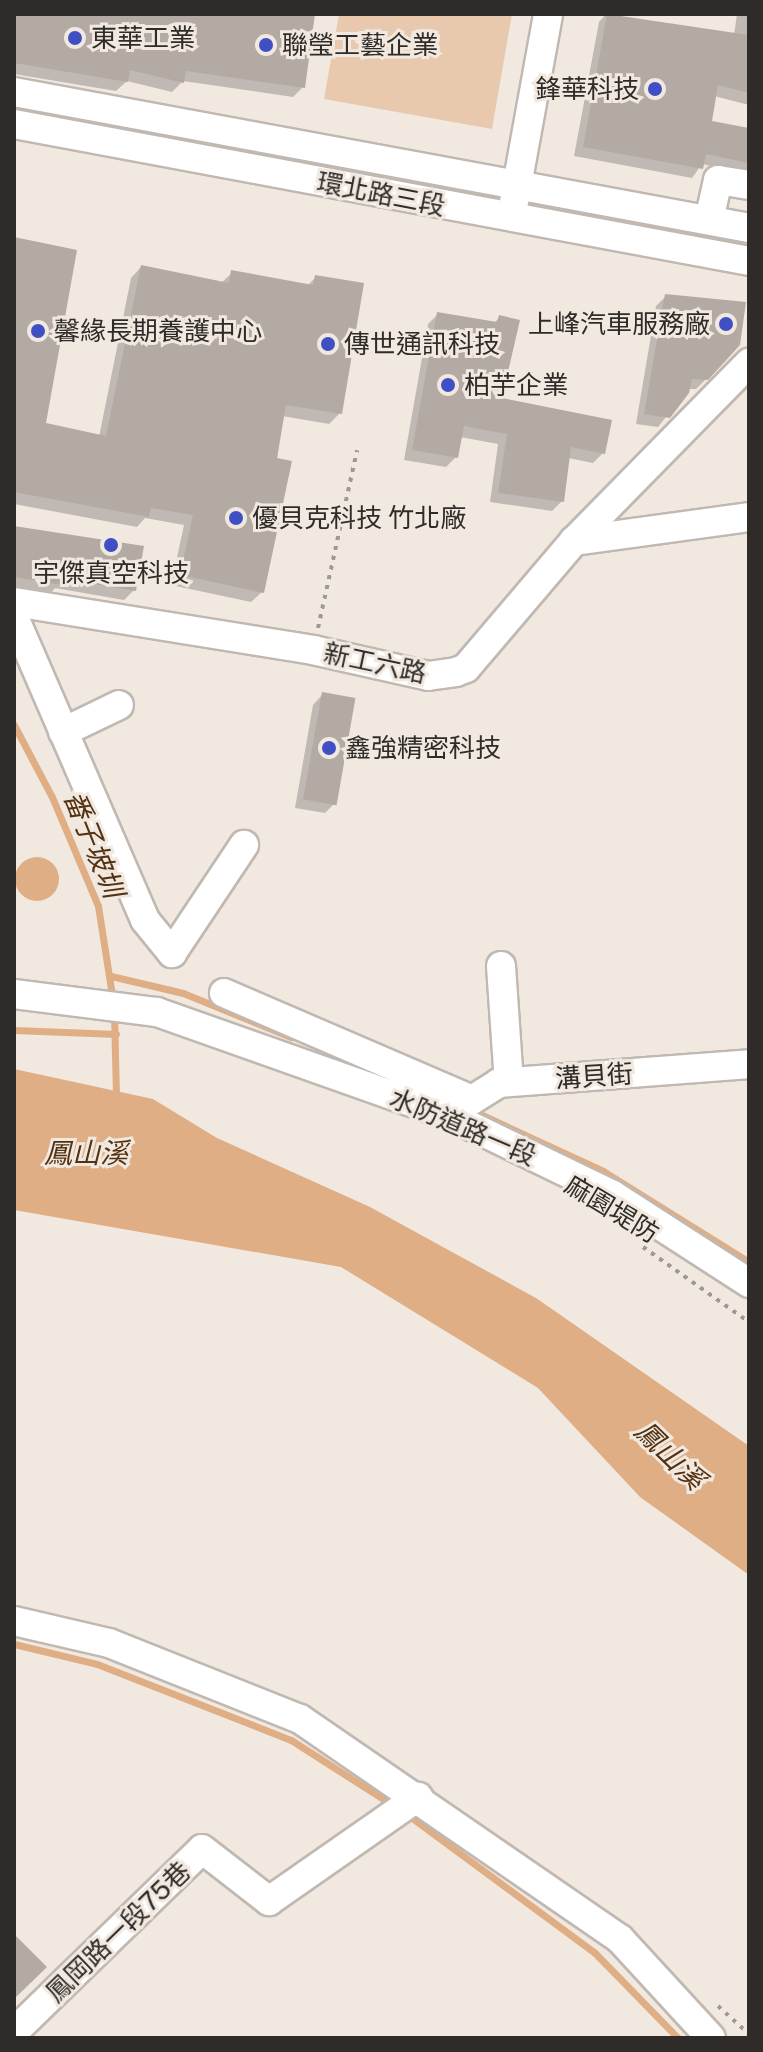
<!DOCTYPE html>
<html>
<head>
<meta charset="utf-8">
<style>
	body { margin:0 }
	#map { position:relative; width:763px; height:2052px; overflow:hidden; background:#f1e8e0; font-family:"Public Sans","Noto Sans TC",sans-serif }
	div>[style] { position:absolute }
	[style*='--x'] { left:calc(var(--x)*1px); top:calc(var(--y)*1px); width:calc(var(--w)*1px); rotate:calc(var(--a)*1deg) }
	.green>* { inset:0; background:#e9c9ae }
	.water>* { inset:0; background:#dfae85 }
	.round { border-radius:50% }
	.shadow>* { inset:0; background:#0003 }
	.stream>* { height:7px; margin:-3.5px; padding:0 3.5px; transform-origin:3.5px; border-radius:3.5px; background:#dfae85 }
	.building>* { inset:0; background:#b2aaa3; transform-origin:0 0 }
	.path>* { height:4px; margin-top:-2px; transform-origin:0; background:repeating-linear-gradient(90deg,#9f9993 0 4px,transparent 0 10px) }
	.roads { filter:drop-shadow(2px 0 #c0b8b1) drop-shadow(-2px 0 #c0b8b1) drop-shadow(0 2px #c0b8b1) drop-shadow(0 -2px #c0b8b1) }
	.minor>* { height:28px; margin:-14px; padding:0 14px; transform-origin:14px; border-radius:14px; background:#fff }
	.dots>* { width:22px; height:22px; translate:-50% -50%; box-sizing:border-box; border:4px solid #f1e8e0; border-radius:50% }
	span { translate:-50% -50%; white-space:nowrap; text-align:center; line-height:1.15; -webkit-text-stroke:6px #f1e8e0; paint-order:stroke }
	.poi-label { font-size:26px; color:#2e2b28 }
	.left { translate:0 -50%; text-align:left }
	.right { translate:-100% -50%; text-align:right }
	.street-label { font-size:26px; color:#2e2b28 }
	.water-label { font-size:28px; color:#533212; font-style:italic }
	.frame { position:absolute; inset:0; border:16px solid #2e2b28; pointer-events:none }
</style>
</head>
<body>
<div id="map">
	<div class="green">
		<div style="clip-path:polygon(339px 14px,512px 14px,492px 129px,324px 99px)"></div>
	</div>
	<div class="water">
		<div class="round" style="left:15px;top:857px;width:44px;height:44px"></div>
		<div style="clip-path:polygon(14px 1069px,153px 1099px,217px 1138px,370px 1207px,536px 1298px,749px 1446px,749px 1575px,640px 1497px,538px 1388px,341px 1267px,14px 1210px)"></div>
	</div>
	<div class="shadow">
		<div style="clip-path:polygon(14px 14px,313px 14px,303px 87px,293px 97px,183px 81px,172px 92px,127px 81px,116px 91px,14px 74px)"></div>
		<div style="clip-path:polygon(606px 14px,734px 35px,737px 14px,749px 14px,749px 105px,714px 96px,710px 123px,749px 130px,749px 175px,702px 164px,692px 178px,574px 156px,599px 22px)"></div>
		<div style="clip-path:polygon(14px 240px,43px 425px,99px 437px,131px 278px,141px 267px,221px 283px,232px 273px,307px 286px,316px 277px,340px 413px,329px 424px,282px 416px,262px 592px,251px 602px,171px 585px,184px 525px,145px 518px,137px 527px,14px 504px)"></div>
		<div style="clip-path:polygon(666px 296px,706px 379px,696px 389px,688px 389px,658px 427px,636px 424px,656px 306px)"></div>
		<div style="clip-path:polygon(438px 314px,493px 324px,499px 318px,499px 400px,603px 453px,593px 463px,568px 458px,562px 501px,552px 511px,490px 502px,498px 444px,460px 437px,456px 457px,446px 467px,404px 460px,428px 324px)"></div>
		<div style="clip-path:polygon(14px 528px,134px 590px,124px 600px,55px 588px,50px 594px,14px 588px)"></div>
		<div style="clip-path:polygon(322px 695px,335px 803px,325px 813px,295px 808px,313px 705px)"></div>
	</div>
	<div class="stream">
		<div style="--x:14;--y:725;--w:81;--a:62.2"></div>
		<div style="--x:52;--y:797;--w:118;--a:67.1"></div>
		<div style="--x:98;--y:906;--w:97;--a:81.1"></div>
		<div style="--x:111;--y:976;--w:74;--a:13.3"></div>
		<div style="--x:183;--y:993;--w:117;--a:22.2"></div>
		<div style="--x:114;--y:1014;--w:84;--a:88.6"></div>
		<div style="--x:14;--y:1030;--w:102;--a:2.2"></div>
		<div style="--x:482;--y:1115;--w:133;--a:24.8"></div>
		<div style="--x:603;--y:1171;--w:172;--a:31.9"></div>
		<div style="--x:14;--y:1644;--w:85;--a:13.5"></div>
		<div style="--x:97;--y:1664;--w:208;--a:21.4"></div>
		<div style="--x:291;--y:1740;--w:112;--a:32.6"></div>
		<div style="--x:412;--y:1818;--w:226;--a:36.4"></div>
		<div style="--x:594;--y:1952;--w:120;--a:45.7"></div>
	</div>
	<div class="building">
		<div style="clip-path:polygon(14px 14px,315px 14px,305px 88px,186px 71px,184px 83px,130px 70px,128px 82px,14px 63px)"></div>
		<div style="clip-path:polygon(607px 14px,749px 35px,749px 93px,718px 85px,712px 121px,749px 128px,749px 163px,706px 154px,703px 169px,583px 147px)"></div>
		<div style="clip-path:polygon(14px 237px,77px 250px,46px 423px,106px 436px,141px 265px,229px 283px,231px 270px,313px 285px,315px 275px,364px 283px,342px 414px,286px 405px,277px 458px,292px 461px,264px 593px,180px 575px,193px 515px,151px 508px,149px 517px,14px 492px)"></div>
		<div style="clip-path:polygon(665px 294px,746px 302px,740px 345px,708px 380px,692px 379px,689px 393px,670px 418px,644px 414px)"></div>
		<div style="clip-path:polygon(437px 312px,497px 322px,499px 315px,520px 320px,502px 398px,612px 420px,605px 454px,571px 447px,564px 502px,498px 493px,507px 434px,464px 426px,458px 458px,412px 450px)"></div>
		<div style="clip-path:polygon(14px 526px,144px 546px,136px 591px,63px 579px,62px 585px,14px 577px)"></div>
		<div style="left:322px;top:692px;width:34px;height:109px;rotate:10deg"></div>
		<div style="clip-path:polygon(14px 1934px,47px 1967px,14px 1999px)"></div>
	</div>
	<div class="path">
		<div style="--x:318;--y:628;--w:182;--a:-77.6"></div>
		<div style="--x:643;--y:1247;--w:130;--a:35.3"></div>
		<div style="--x:718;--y:2006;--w:42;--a:42.1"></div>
	</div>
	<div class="roads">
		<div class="minor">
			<div style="--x:14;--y:92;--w:747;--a:10.48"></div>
			<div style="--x:14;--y:124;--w:748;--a:10.56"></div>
			<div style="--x:514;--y:202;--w:191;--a:-79.7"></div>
			<div style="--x:709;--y:220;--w:41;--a:-77.3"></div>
			<div style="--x:718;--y:180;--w:31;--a:9"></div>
			<div style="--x:574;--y:541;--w:177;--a:-7.8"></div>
			<div style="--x:14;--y:602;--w:303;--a:9.1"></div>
			<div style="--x:313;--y:650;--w:118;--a:12.7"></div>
			<div style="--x:428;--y:676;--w:28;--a:-8"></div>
			<div style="--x:456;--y:672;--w:11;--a:-22"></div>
			<div style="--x:466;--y:668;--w:167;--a:-49.6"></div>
			<div style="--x:574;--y:541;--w:250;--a:-45.5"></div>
			<div style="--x:14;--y:617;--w:330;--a:66.6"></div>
			<div style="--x:145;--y:920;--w:43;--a:50.7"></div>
			<div style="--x:172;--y:953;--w:130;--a:-56.3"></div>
			<div style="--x:63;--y:732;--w:62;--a:-25.7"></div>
			<div style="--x:501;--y:966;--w:116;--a:86.1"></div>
			<div style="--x:224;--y:993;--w:270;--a:23.3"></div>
			<div style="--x:14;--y:994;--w:144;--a:7.2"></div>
			<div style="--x:157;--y:1012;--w:309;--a:19.5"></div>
			<div style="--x:448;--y:1115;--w:183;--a:25.9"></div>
			<div style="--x:613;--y:1195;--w:162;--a:32.9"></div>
			<div style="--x:448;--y:1115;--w:60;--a:-32.1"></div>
			<div style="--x:499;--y:1083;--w:251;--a:-4.3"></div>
			<div style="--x:14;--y:1621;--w:98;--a:13"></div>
			<div style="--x:109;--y:1643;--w:206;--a:21.7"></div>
			<div style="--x:300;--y:1719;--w:388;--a:34.5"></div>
			<div style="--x:620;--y:1939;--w:134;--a:47.4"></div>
			<div style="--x:14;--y:2032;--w:262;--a:-44.2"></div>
			<div style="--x:202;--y:1849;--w:85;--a:37.8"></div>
			<div style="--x:269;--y:1901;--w:182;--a:-34.9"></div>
		</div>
	</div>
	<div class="dots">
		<div style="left:75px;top:38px;background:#4050c4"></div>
		<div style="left:266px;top:45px;background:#4050c4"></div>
		<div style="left:655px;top:89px;background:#4050c4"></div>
		<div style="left:726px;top:324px;background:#4050c4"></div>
		<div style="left:38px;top:331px;background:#4050c4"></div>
		<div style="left:328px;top:344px;background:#4050c4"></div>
		<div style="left:448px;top:385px;background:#4050c4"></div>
		<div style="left:236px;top:518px;background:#4050c4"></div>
		<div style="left:111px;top:545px;background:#4050c4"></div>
		<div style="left:329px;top:748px;background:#4050c4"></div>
	</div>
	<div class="poi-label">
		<span class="left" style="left:91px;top:38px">東華工業</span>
		<span class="left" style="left:282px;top:45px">聯瑩工藝企業</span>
		<span class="right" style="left:639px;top:89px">鋒華科技</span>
		<span class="right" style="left:710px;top:324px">上峰汽車服務廠</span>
		<span class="left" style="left:54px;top:331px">馨緣長期養護中心</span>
		<span class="left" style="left:344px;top:344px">傳世通訊科技</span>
		<span class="left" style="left:464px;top:385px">柏芋企業</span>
		<span class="left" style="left:252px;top:518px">優貝克科技 竹北廠</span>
		<span style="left:111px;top:573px">宇傑真空科技</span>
		<span class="left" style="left:345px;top:748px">鑫強精密科技</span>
	</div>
	<div class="street-label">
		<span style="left:381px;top:194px;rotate:11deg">環北路三段</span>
		<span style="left:375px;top:663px;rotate:12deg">新工六路</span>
		<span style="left:594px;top:1076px;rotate:-4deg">溝貝街</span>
		<span style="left:463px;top:1127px;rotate:23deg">水防道路一段</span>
		<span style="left:612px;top:1209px;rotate:31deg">麻園堤防</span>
		<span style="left:118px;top:1932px;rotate:-44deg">鳳岡路一段75巷</span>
	</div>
	<div class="water-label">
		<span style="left:94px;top:844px;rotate:68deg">番子坡圳</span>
		<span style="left:86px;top:1153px">鳳山溪</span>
		<span style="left:670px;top:1455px;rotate:44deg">鳳山溪</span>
	</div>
	<div class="frame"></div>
</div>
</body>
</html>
